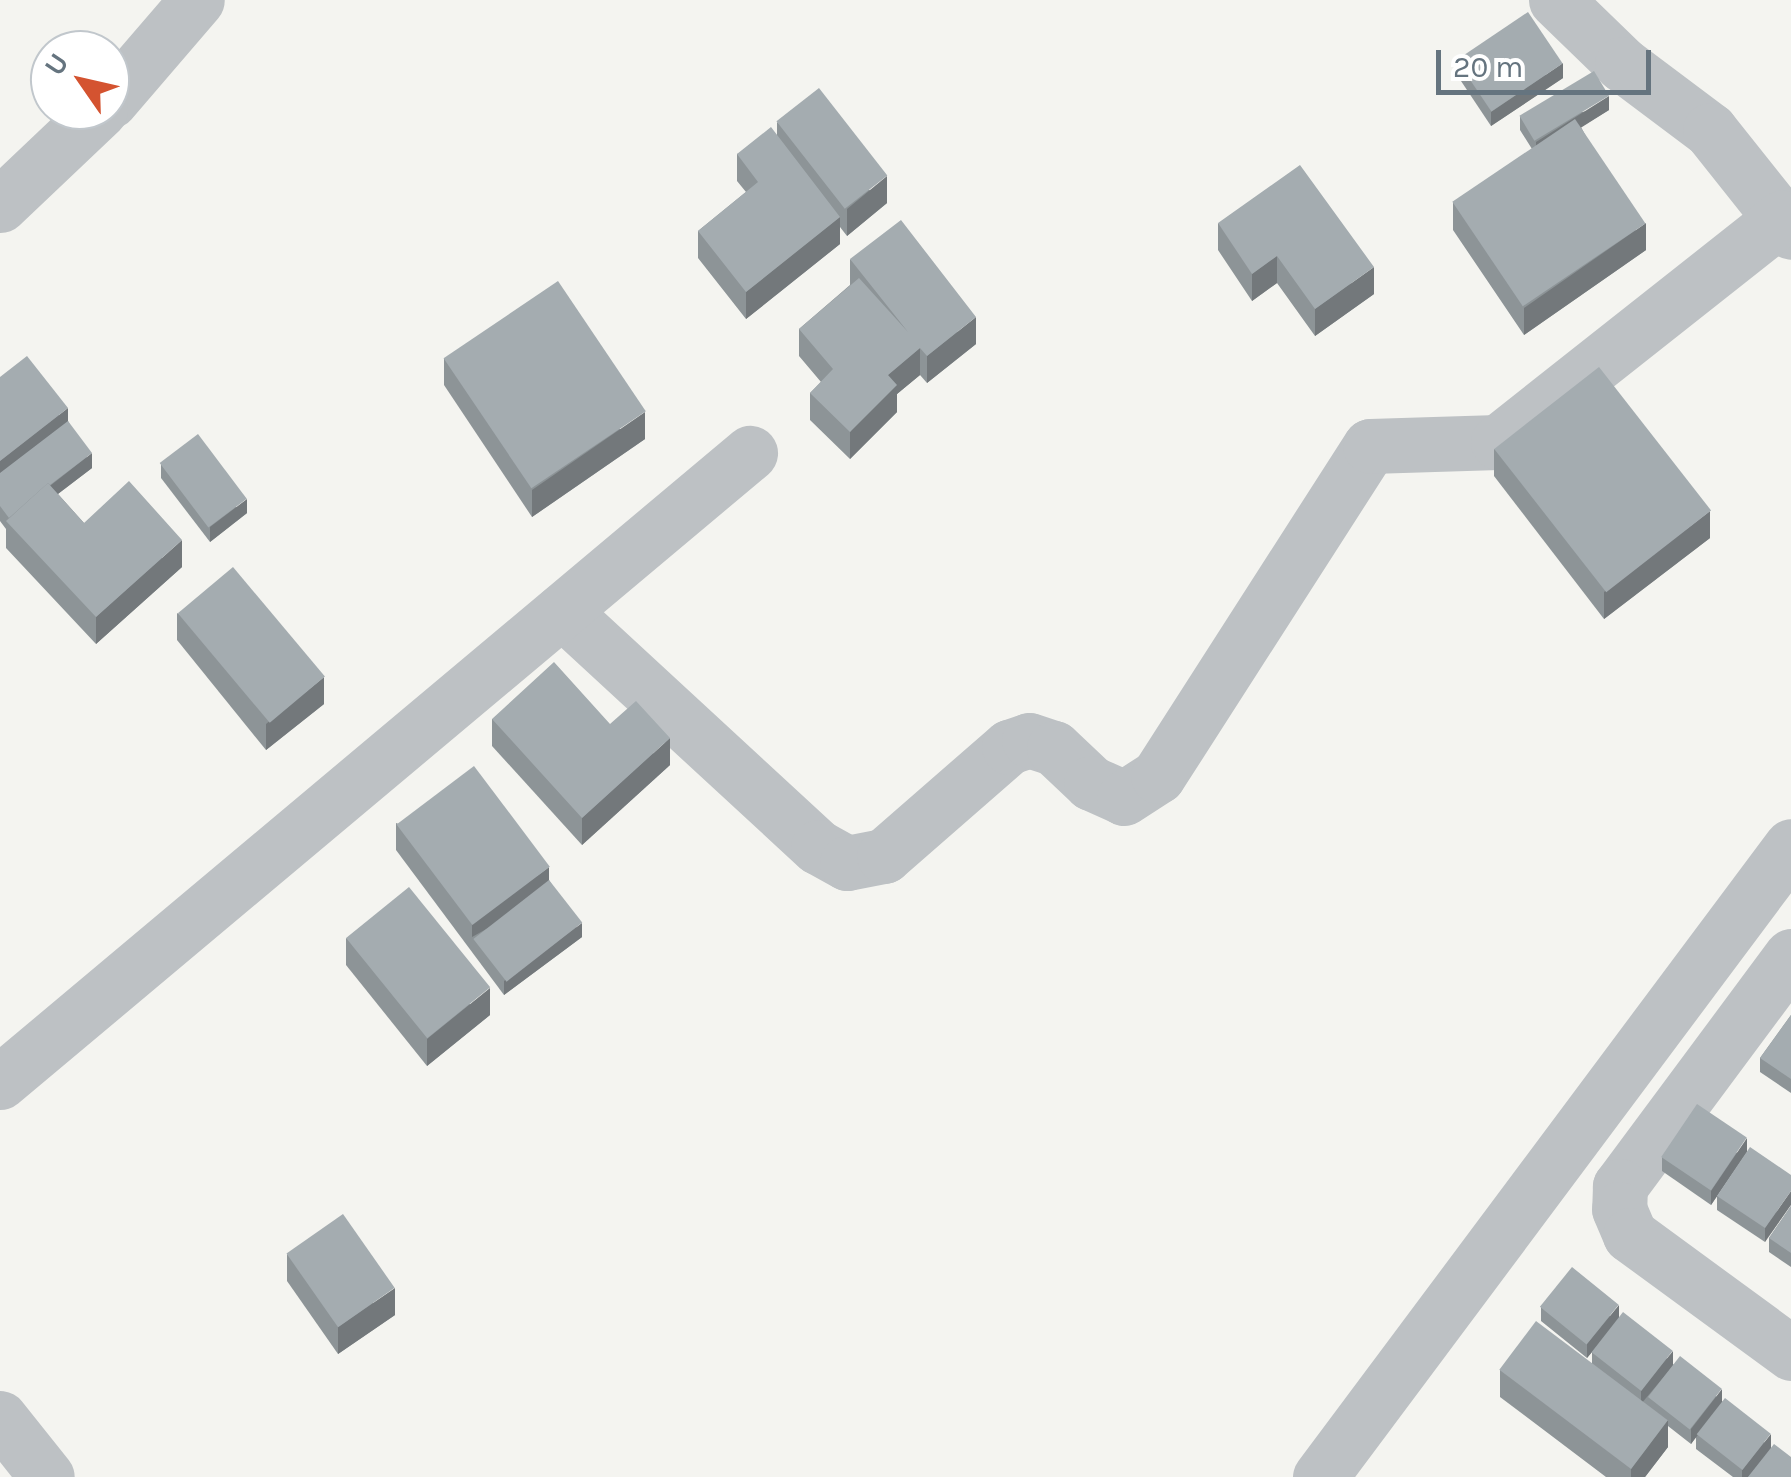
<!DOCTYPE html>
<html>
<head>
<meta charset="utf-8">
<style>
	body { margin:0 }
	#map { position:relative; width:1791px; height:1477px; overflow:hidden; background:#f4f4f0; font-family:Karla,sans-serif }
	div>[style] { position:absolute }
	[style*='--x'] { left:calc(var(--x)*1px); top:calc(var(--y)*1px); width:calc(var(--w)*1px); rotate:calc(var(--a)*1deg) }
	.minor>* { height:55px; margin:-27.5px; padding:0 27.5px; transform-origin:27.5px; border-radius:27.5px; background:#bdc1c4 }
	.wall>* { inset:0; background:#8d9497 }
	.shaded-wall>* { inset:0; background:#73787b }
	.building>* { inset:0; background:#a4acb0; transform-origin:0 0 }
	span { translate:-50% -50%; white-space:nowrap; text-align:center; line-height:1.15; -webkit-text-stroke:10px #fff; paint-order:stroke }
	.north { position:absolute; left:30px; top:30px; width:100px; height:100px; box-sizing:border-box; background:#fff; border:2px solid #c1c7cc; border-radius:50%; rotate:304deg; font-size:28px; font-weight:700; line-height:40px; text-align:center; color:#65747f }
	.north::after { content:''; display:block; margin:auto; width:35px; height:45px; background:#d45330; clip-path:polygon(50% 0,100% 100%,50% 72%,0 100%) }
	.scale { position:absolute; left:1436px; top:50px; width:215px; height:45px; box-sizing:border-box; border:5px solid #65747f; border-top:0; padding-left:12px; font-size:30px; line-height:35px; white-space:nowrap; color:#65747f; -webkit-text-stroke:8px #fff; paint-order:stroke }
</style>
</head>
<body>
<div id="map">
	<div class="minor">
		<div style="--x:1556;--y:0;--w:92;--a:44.1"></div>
		<div style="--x:1622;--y:64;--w:110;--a:36.9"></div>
		<div style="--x:1710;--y:130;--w:130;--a:51.5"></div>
		<div style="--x:110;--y:101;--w:133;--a:-49.3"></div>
		<div style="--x:0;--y:205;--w:138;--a:-43.5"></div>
		<div style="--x:562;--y:611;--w:348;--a:42.7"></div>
		<div style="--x:818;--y:847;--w:33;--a:29"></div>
		<div style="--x:847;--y:863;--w:38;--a:-11"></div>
		<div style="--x:884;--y:856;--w:166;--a:-41.1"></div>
		<div style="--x:1009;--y:747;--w:21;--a:-19"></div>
		<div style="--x:1029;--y:740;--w:26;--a:18"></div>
		<div style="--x:1054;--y:748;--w:51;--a:43.4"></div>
		<div style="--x:1091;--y:783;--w:36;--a:24"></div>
		<div style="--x:1124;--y:798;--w:40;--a:-32.9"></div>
		<div style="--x:1158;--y:776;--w:392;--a:-57.3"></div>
		<div style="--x:1370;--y:446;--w:128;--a:-1.8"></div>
		<div style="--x:1498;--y:442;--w:362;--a:-38.3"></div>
		<div style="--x:1791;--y:956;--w:287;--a:126.6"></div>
		<div style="--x:1620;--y:1186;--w:23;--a:92"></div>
		<div style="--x:1619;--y:1209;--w:28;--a:67"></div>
		<div style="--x:1630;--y:1235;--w:200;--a:36.2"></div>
		<div style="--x:0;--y:1082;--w:979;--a:-39.99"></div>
		<div style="--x:0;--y:1418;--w:75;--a:51.5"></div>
		<div style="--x:1320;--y:1477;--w:787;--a:-53.26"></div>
	</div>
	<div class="wall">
		<div style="clip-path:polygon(1457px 61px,1563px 78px,1491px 126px,1457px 75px)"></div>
		<div style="clip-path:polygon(1609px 110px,1581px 127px,1646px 250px,1524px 335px,1453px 230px,1453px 203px,1532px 149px,1520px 130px,1520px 116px)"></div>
		<div style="clip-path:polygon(777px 122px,887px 203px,847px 236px,840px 227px,840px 244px,746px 319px,698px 258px,698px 231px,746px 192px,737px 181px,737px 154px,777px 136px)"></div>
		<div style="clip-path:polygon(1218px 223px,1374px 294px,1315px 336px,1277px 283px,1252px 301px,1218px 250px)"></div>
		<div style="clip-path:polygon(850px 259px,976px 344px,927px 383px,920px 375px,897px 394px,897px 412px,850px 459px,810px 420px,810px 393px,821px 382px,799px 356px,799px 329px,850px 285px)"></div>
		<div style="clip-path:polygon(444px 358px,645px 439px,532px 517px,444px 385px)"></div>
		<div style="clip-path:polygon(0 377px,68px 421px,92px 468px,58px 494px,84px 523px,182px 567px,96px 644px,6px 548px,6px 529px,0 521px)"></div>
		<div style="clip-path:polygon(1494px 449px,1710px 538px,1604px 619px,1494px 476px)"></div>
		<div style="clip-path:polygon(161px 464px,247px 513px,210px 542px,161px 478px)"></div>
		<div style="clip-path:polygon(177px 613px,324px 704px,266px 750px,177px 640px)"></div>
		<div style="clip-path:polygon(492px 719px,610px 724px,670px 765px,582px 845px,492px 746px)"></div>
		<div style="clip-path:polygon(396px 823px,549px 880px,582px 937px,504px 995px,396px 850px)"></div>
		<div style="clip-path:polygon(346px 938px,490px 1015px,427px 1066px,346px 965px)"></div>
		<div style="clip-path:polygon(1791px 1015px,1791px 1093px,1760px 1072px,1760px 1058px)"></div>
		<div style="clip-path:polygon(1747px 1152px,1711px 1205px,1662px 1171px,1662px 1157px)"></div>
		<div style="clip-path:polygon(1791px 1175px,1765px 1242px,1717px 1210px,1717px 1196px)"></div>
		<div style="clip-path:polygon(1791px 1206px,1791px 1267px,1769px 1252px,1769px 1238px)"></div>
		<div style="clip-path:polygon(287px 1254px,395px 1315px,338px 1354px,287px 1281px)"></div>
		<div style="clip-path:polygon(1541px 1307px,1619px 1317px,1673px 1364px,1722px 1401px,1771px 1449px,1791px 1477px,1733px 1477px,1696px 1449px,1696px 1437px,1691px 1444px,1668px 1426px,1668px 1447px,1645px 1477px,1606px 1477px,1500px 1397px,1500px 1370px,1592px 1363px,1592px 1352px,1587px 1358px,1541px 1321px)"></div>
	</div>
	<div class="shaded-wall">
		<div style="clip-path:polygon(1563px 63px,1563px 78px,1491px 126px,1491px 112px)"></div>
		<div style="clip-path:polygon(1609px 96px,1609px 110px,1536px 156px,1536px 142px)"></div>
		<div style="clip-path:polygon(887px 176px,887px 203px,847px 236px,847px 209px)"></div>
		<div style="clip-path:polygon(840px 217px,840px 244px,746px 319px,746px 292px)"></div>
		<div style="clip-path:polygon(1646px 223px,1646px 250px,1524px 335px,1524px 308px)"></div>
		<div style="clip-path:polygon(1277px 256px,1277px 283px,1252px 301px,1252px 274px)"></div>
		<div style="clip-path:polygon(1374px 267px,1374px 294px,1315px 336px,1315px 309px)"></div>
		<div style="clip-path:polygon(976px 317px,976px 344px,927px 383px,927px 356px)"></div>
		<div style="clip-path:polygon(920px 348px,920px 375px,897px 394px,897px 412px,850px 459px,850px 432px,888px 375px)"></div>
		<div style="clip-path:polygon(68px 408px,68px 435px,0 488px,0 461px)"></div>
		<div style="clip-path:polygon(645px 412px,645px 439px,532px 517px,532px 490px)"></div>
		<div style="clip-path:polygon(92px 453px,92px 468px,13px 528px,9px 518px)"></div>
		<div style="clip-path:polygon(247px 499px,247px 513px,210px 542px,210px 527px)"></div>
		<div style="clip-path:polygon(1710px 511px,1710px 538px,1604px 619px,1604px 592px)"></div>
		<div style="clip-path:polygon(182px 540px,182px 567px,96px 644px,96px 617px)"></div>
		<div style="clip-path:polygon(324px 677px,324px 704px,266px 750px,266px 724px)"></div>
		<div style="clip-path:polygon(670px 738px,670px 765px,582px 845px,582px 818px)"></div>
		<div style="clip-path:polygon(549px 867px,549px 894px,472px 937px,472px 924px)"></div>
		<div style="clip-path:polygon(582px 923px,582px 937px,504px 995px,504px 981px)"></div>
		<div style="clip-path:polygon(490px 988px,490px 1015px,427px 1066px,427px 1039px)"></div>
		<div style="clip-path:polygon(1747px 1138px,1747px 1152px,1711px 1205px,1711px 1191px)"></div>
		<div style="clip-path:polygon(1791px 1191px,1791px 1205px,1765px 1242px,1765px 1228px)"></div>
		<div style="clip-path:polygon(395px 1288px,395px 1315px,338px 1354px,338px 1327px)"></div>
		<div style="clip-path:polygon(1619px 1305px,1619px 1319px,1587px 1358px,1587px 1344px)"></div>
		<div style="clip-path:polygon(1673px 1351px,1673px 1366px,1641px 1404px,1641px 1390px)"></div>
		<div style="clip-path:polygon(1722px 1389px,1722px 1403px,1691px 1444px,1691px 1429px)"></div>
		<div style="clip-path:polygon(1668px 1420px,1668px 1447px,1645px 1477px,1631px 1477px,1631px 1469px)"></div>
		<div style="clip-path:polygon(1771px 1434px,1771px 1449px,1748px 1477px,1742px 1477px,1742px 1470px)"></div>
	</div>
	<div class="building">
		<div style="left:1528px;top:12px;width:62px;height:86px;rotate:56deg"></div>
		<div style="left:1594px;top:71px;width:29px;height:87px;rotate:59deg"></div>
		<div style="left:819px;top:88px;width:111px;height:54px;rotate:52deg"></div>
		<div style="left:1575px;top:119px;width:126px;height:148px;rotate:56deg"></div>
		<div style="clip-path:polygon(771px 127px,840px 217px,746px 292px,698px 231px,758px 182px,737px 154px)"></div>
		<div style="clip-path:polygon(1300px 165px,1374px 267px,1315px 309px,1277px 256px,1252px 274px,1218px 223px)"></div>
		<div style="clip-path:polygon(901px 220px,976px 317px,927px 356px,920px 348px,888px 375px,897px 385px,850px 432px,810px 393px,833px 369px,799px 329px,859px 278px,908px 332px,850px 259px)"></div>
		<div style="left:558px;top:281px;width:157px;height:138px;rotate:56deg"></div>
		<div style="clip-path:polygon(27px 356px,68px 408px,0 461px,0 377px)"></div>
		<div style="left:1599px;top:367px;width:182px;height:133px;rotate:52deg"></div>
		<div style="clip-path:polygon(68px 421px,92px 453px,50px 485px,48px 483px,9px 518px,0 506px,0 473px)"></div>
		<div style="left:198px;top:434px;width:81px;height:48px;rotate:53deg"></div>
		<div style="clip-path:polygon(129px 481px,182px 540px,96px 617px,6px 521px,48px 483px,84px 523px)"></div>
		<div style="left:233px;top:567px;width:143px;height:72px;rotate:50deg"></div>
		<div style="clip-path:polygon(554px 662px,610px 724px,636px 701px,670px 738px,582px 818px,492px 719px)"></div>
		<div style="left:474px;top:766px;width:126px;height:97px;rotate:53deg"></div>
		<div style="left:549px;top:880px;width:54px;height:96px;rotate:52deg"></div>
		<div style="left:409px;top:887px;width:129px;height:81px;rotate:51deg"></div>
		<div style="clip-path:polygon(1791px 1015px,1791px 1079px,1760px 1058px)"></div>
		<div style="left:1697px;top:1104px;width:60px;height:64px;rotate:34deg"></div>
		<div style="clip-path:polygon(1750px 1147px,1791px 1175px,1791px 1191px,1765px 1228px,1717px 1196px)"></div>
		<div style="clip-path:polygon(1791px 1206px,1791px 1253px,1769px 1238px)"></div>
		<div style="left:343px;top:1214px;width:90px;height:69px;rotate:55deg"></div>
		<div style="left:1572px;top:1267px;width:60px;height:51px;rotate:39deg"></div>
		<div style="left:1623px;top:1312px;width:63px;height:51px;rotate:38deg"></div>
		<div style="left:1536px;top:1321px;width:165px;height:61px;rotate:37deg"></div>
		<div style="left:1680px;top:1356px;width:53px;height:52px;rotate:38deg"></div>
		<div style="left:1725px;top:1398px;width:58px;height:46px;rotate:38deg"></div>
		<div style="clip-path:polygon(1774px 1444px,1791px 1457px,1791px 1477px,1748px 1477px)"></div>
	</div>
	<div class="north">U</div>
	<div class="scale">20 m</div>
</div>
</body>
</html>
